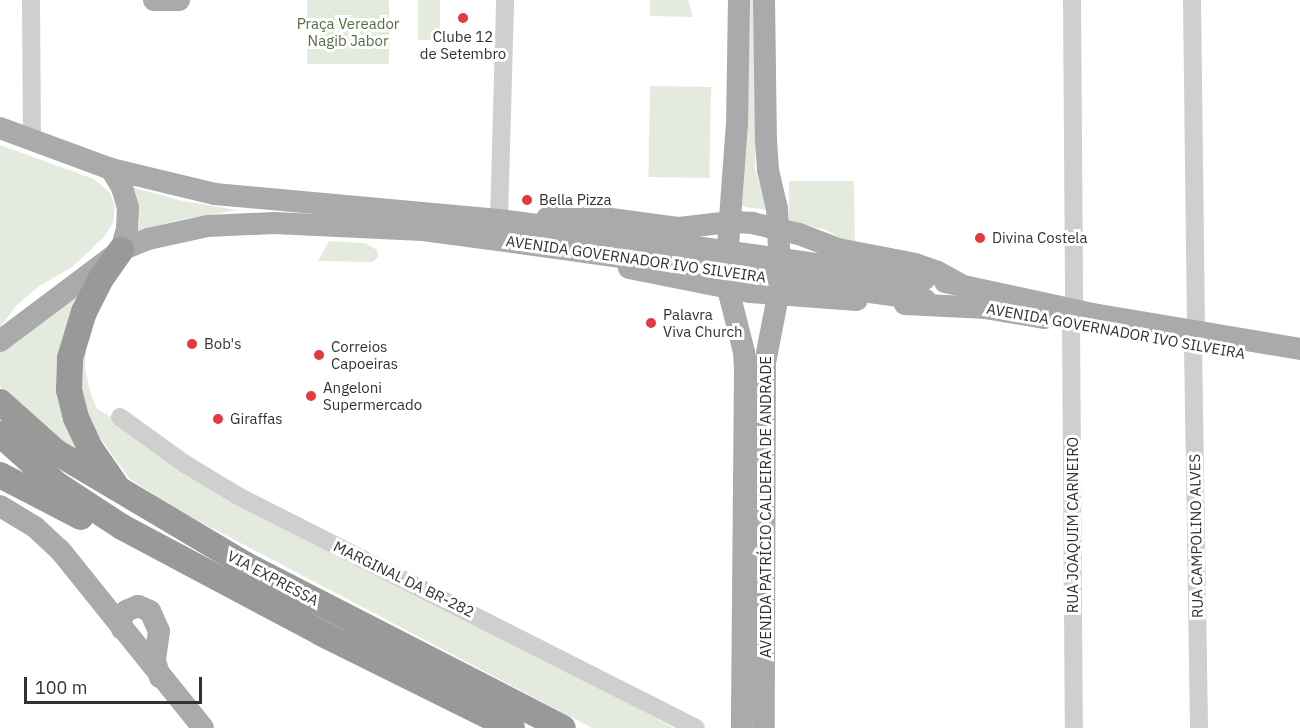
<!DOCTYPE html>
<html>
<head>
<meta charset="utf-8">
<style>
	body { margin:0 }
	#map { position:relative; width:1300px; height:728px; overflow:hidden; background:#fff; font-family:"IBM Plex Sans",sans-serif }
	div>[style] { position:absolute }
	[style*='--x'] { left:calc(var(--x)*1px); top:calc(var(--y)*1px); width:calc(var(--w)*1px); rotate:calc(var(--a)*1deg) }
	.green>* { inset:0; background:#e4ebde; transform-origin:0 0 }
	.minor>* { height:18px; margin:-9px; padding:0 9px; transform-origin:9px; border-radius:9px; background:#cfcfcf }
	.major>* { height:22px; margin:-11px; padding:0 11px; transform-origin:11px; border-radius:11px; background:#aaa }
	.highway>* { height:26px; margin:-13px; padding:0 13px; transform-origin:13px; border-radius:13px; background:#999 }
	.major-bridge>* { height:22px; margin:-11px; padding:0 11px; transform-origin:11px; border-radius:11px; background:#aaa }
	.dots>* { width:16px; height:16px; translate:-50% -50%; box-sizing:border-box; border:3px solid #fff; border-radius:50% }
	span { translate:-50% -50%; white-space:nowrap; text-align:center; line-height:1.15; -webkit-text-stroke:6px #fff; paint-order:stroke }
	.park-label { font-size:15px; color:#536e3f }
	.poi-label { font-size:15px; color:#323232 }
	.left { translate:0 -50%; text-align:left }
	.street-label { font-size:15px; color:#323232 }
	.scale { position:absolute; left:24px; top:677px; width:178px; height:27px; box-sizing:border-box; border:3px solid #323232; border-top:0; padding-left:8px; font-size:18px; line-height:21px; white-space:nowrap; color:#323232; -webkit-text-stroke:4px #fff; paint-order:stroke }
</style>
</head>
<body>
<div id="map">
	<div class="green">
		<div style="left:307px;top:0;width:82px;height:64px"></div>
		<div style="left:418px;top:0;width:22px;height:40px"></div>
		<div style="clip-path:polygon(650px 0,688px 0,693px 17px,650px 16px)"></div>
		<div style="clip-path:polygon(745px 0,757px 0,755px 169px,767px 210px,738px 206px)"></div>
		<div style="left:650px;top:86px;width:61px;height:91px;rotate:1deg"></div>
		<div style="clip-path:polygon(0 145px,94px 179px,110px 193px,115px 206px,113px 223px,104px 237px,72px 267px,38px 287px,17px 305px,0 327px)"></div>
		<div style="clip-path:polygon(789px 181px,854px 181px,855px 246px,824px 229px,789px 222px)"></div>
		<div style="clip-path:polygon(131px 187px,183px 201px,237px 210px,175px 221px,136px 232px,139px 222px)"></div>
		<div style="clip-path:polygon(329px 241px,365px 243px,377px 250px,378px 257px,373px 262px,318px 261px)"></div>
		<div style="clip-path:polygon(82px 293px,66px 331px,91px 468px,0 387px,0 352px)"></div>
		<div style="clip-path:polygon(87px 333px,85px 368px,90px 392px,97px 409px,111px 417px,143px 445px,230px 501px,593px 684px,674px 728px,592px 728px,174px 508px,129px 478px,90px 424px,79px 378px)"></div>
	</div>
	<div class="minor">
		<div style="--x:31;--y:0;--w:140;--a:89.6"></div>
		<div style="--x:1072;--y:0;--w:310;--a:89.6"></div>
		<div style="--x:1192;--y:0;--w:333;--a:89.3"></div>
		<div style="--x:499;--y:220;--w:220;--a:-88.4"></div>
		<div style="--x:1071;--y:322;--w:406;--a:89.6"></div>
		<div style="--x:1193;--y:345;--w:383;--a:89.1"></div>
		<div style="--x:120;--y:417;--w:80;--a:35.9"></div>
		<div style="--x:185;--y:464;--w:62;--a:31.1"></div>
		<div style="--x:238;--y:496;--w:513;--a:26.86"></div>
	</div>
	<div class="major">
		<div style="--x:154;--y:0;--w:25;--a:0"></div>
		<div style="--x:739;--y:0;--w:123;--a:90.9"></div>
		<div style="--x:737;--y:123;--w:136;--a:94.2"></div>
		<div style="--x:727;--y:259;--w:30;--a:88"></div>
		<div style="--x:728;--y:289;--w:65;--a:75.7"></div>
		<div style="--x:744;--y:352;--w:17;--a:87"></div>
		<div style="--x:745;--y:369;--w:359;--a:90.5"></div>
		<div style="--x:764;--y:0;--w:141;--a:89.2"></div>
		<div style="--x:766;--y:141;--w:29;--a:86"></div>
		<div style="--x:768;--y:170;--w:39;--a:77"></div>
		<div style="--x:777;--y:208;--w:60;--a:87.1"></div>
		<div style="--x:780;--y:268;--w:28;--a:94"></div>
		<div style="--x:778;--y:296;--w:68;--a:101"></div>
		<div style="--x:765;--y:363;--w:365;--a:90.2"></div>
		<div style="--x:0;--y:128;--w:118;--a:20.3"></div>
		<div style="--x:111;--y:169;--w:107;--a:13.5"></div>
		<div style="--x:215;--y:194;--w:285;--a:5.2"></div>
		<div style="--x:499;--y:220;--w:70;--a:7.4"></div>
		<div style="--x:111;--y:169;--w:21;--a:59"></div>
		<div style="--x:122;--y:187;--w:22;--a:74"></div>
		<div style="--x:128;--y:208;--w:21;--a:93"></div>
		<div style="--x:127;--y:229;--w:22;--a:106"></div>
		<div style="--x:547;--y:218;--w:57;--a:0"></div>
		<div style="--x:604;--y:218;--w:76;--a:7.6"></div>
		<div style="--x:679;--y:228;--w:50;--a:-6.8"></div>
		<div style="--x:729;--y:222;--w:23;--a:2"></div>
		<div style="--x:752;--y:223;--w:48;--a:13.2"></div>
		<div style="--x:799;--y:234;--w:42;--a:21"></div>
		<div style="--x:838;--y:249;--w:78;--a:11"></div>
		<div style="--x:915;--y:264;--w:24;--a:19"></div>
		<div style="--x:938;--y:272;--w:25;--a:29"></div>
		<div style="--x:629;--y:268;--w:123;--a:11.2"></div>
		<div style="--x:750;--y:292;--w:107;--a:4.3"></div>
		<div style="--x:945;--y:282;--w:151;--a:12.2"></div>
		<div style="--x:1093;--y:314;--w:210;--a:9.6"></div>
		<div style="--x:905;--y:304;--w:82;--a:2.8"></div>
		<div style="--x:973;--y:306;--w:73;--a:9.5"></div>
		<div style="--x:0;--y:341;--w:151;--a:-36.9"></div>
		<div style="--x:121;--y:250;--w:29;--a:-22"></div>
		<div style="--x:148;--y:239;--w:61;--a:-12.2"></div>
		<div style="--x:208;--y:226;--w:66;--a:-2.6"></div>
		<div style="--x:274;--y:223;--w:149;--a:2.7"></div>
		<div style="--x:423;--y:230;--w:142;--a:7.7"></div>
		<div style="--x:0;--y:506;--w:41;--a:31"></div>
		<div style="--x:35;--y:527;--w:34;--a:43"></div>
		<div style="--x:60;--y:550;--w:228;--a:51.2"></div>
		<div style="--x:122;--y:629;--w:10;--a:-96"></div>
		<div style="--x:121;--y:619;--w:9;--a:-58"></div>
		<div style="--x:126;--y:611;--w:13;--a:-23"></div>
		<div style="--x:138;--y:606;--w:13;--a:23"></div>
		<div style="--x:150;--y:611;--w:22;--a:66"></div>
		<div style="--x:159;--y:631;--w:30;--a:98"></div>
		<div style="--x:155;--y:661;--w:17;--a:73"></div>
	</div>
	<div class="highway">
		<div style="--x:0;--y:402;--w:75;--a:41.8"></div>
		<div style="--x:56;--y:452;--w:221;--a:30.7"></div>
		<div style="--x:246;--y:565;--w:356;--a:27.2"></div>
		<div style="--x:0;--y:434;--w:74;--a:41.7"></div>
		<div style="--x:55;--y:483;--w:80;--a:33.3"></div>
		<div style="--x:122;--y:527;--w:225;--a:28"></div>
		<div style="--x:321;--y:633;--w:213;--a:26.4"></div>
		<div style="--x:0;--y:475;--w:91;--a:27.4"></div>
		<div style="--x:115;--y:484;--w:44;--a:-124.8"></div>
		<div style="--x:90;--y:448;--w:33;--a:-115"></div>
		<div style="--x:76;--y:418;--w:29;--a:-104"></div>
		<div style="--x:69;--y:390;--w:32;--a:-88"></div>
		<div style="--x:70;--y:358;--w:48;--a:-73.1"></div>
		<div style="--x:84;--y:312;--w:36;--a:-63"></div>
		<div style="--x:100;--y:280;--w:37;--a:-55"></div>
	</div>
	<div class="major-bridge">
		<div style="--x:568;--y:229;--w:360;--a:8"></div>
		<div style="--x:564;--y:249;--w:365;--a:8"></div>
	</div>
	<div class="dots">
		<div style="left:463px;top:18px;background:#e33a3e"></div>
		<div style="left:527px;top:200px;background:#e33a3e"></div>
		<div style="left:980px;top:238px;background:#e33a3e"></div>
		<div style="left:651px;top:323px;background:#e33a3e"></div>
		<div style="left:192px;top:344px;background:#e33a3e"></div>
		<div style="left:319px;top:355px;background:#e33a3e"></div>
		<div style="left:311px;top:396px;background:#e33a3e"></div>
		<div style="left:218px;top:419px;background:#e33a3e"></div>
	</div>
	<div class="park-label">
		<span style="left:348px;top:32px">Praça Vereador<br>Nagib Jabor</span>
	</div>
	<div class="poi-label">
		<span style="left:463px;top:45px">Clube 12<br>de Setembro</span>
		<span class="left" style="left:539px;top:200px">Bella Pizza</span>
		<span class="left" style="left:992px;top:238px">Divina Costela</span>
		<span class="left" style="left:663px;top:323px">Palavra<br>Viva Church</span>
		<span class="left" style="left:204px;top:344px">Bob's</span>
		<span class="left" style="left:331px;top:355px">Correios<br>Capoeiras</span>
		<span class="left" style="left:323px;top:396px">Angeloni<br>Supermercado</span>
		<span class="left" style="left:230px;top:419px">Giraffas</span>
	</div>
	<div class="street-label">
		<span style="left:636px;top:259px;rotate:8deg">AVENIDA GOVERNADOR IVO SILVEIRA</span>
		<span style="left:1116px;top:331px;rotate:10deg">AVENIDA GOVERNADOR IVO SILVEIRA</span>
		<span style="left:766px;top:507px;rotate:-90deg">AVENIDA PATRÍCIO CALDEIRA DE ANDRADE</span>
		<span style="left:1073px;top:525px;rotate:-90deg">RUA JOAQUIM CARNEIRO</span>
		<span style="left:1196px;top:536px;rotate:-91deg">RUA CAMPOLINO ALVES</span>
		<span style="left:273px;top:578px;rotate:28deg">VIA EXPRESSA</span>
		<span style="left:404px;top:579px;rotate:26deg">MARGINAL DA BR-282</span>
	</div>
	<div class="scale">100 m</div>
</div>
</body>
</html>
